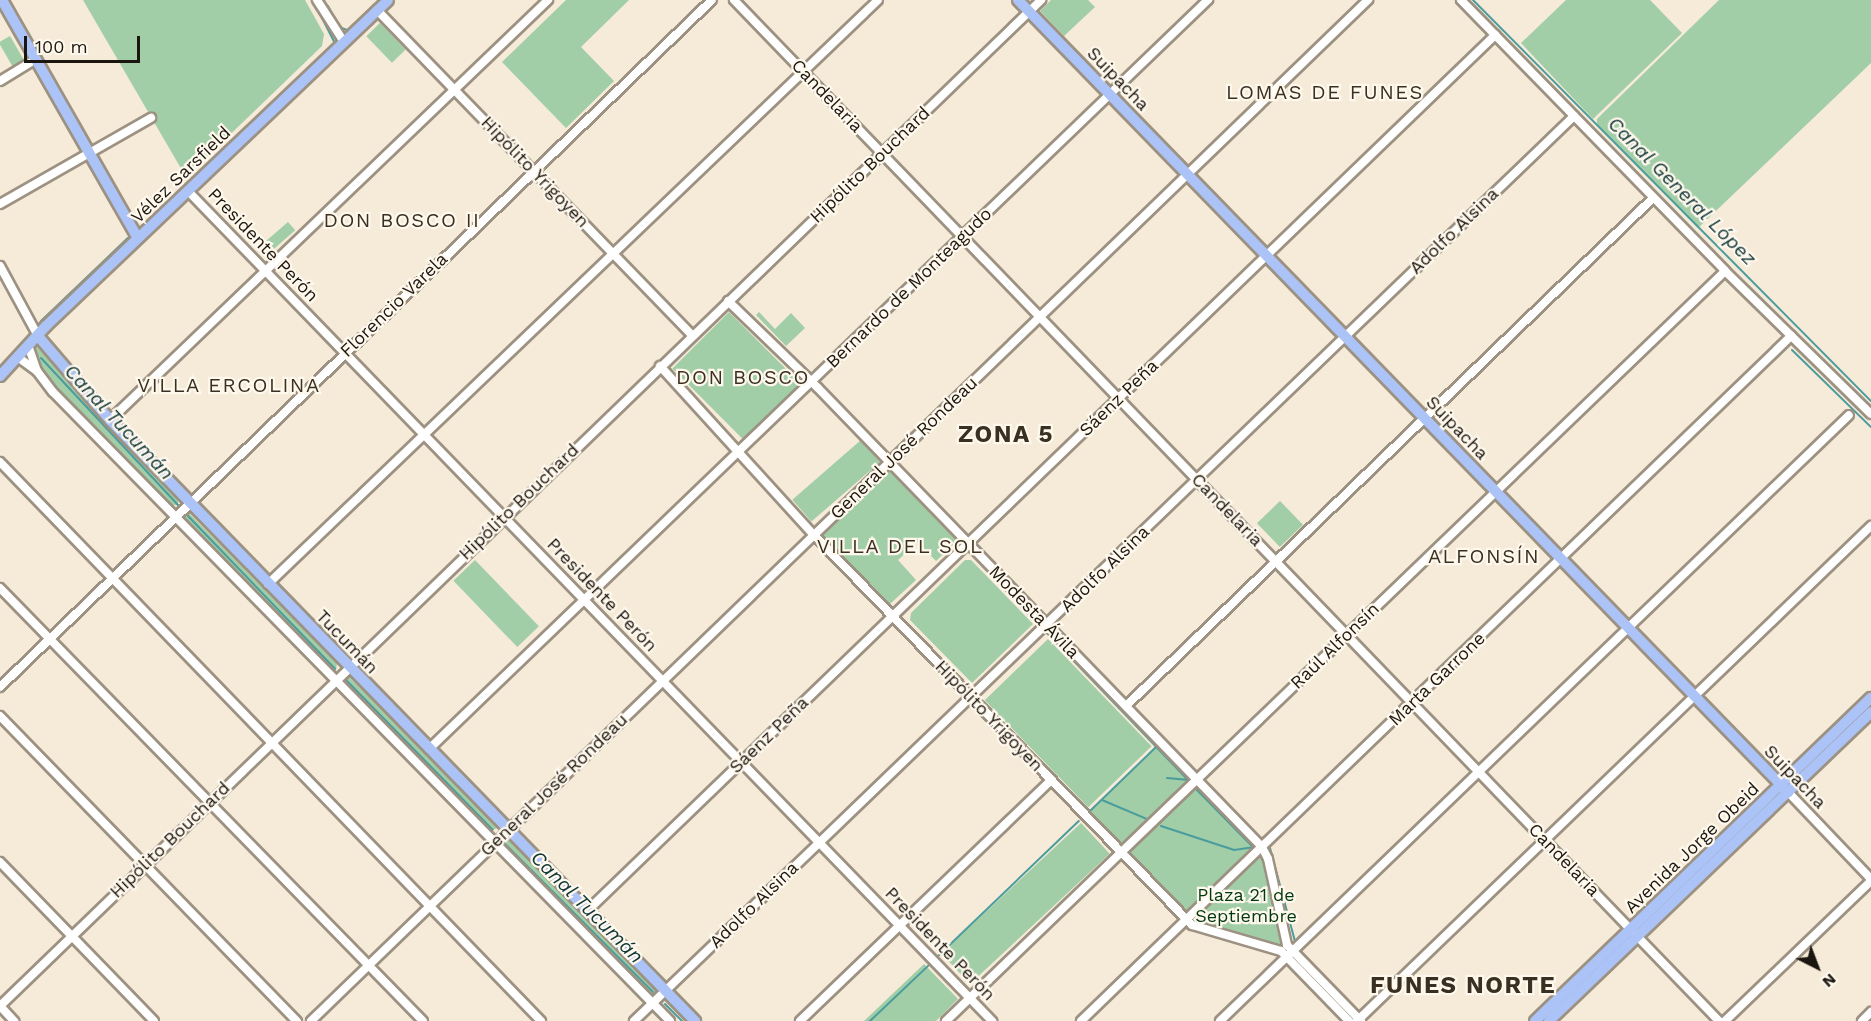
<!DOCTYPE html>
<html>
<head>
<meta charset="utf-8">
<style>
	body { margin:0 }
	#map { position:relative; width:1871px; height:1021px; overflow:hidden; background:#f6ead8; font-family:"Work Sans",sans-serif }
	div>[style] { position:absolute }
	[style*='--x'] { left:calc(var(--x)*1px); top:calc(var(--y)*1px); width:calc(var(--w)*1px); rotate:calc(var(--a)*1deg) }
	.green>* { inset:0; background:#a1cda7; transform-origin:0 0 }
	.stream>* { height:2px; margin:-1px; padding:0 1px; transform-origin:1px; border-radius:1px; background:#4a9c9d }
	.roads { filter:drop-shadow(2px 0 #9d9282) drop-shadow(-2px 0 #9d9282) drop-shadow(0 2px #9d9282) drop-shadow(0 -2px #9d9282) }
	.minor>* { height:8px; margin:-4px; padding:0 4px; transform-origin:4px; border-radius:4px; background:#fff }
	.major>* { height:10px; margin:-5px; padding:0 5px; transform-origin:5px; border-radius:5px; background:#abc3f6 }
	span { translate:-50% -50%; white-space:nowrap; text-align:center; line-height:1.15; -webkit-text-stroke:4.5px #fff8ed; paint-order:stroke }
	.street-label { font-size:18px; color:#1b1710 }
	.park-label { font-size:18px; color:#003911 }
	.neighbourhood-label { font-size:20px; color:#393022; letter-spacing:1.5px }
	.water-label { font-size:20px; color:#0f3738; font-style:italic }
	.district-label { font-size:24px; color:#393022; font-weight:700; letter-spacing:1.5px }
	.north { position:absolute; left:1787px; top:937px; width:60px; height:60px; -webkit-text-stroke:4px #fff8ed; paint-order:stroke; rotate:138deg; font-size:16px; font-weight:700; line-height:24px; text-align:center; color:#1b1710 }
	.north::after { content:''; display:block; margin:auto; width:21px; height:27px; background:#1b1710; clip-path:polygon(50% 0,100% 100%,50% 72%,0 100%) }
	.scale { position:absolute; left:24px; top:36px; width:116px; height:27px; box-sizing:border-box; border:3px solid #1b1710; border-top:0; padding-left:8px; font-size:18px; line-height:21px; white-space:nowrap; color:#1b1710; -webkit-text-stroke:4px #fff8ed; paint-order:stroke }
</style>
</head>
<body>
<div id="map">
	<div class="green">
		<div style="clip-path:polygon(83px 0,305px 0,324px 34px,322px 46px,186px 177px)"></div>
		<div style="clip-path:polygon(566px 0,629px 0,581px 47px,614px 81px,566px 128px,502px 62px)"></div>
		<div style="clip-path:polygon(1051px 0,1088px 0,1095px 7px,1064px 36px,1040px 11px)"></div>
		<div style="clip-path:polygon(1566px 0,1650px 0,1682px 33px,1593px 119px,1521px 43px)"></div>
		<div style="clip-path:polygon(1719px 0,1871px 0,1871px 63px,1698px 228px,1597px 124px,1597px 119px)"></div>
		<div style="left:380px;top:23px;width:37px;height:19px;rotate:46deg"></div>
		<div style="left:10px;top:36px;width:30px;height:13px;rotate:60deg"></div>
		<div style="left:288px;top:222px;width:11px;height:39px;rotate:49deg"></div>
		<div style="left:729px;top:312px;width:103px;height:80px;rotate:45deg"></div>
		<div style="clip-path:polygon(759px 312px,775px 329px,791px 313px,805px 328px,786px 346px,756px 315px)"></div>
		<div style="clip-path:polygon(37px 347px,178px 499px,178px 506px,167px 503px,57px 392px,36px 358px,33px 352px)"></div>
		<div style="left:861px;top:440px;width:29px;height:91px;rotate:49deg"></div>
		<div style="clip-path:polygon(889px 470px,957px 541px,936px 561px,918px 542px,898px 560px,916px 580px,890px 604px,822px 534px)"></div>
		<div style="left:1280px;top:501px;width:33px;height:32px;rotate:46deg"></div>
		<div style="clip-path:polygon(187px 511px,337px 663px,336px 672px,184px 520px)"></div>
		<div style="left:475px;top:560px;width:92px;height:30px;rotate:46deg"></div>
		<div style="clip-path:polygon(965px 560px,971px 560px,1033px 624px,972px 683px,910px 620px,911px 613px)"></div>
		<div style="left:1048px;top:639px;width:149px;height:88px;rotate:46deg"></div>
		<div style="clip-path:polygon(348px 676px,442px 768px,497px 828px,489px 832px,343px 683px)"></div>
		<div style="left:1161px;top:743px;width:145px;height:105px;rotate:46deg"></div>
		<div style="left:1081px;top:823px;width:42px;height:191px;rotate:47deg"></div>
		<div style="clip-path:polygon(506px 837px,655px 987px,655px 995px,651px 996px,502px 847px,500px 840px)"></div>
		<div style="clip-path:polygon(1259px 853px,1264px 855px,1282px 946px,1193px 920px)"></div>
		<div style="clip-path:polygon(924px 964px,958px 999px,936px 1021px,864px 1021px)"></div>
	</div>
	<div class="stream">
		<div style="--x:1473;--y:0;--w:565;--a:45.22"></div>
		<div style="--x:328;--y:6;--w:24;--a:62"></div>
		<div style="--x:339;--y:27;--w:12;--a:20"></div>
		<div style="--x:319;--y:12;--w:35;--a:63"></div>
		<div style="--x:41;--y:321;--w:120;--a:-43.7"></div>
		<div style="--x:1792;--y:350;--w:110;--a:44.3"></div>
		<div style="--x:41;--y:358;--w:201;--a:47"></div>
		<div style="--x:188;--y:516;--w:212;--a:46.1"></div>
		<div style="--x:1047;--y:633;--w:202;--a:46.2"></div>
		<div style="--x:345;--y:679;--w:211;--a:45.6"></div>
		<div style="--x:1167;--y:778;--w:22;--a:5"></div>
		<div style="--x:1195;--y:788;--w:83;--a:45.5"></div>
		<div style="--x:1102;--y:800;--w:49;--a:22.9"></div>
		<div style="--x:1090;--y:811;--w:93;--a:-44.1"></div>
		<div style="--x:1161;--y:826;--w:77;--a:18.2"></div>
		<div style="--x:1234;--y:850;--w:21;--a:-8"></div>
		<div style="--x:503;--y:842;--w:212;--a:45"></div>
		<div style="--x:1270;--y:848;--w:96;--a:75"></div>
		<div style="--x:938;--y:956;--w:195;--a:-43.8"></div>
		<div style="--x:665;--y:1004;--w:24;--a:45"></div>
		<div style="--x:870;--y:1021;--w:83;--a:-43.5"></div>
	</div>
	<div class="roads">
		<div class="minor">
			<div style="--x:317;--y:0;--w:50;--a:57.3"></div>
			<div style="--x:734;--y:0;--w:1419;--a:46.03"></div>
			<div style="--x:1461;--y:0;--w:378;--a:45.7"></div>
			<div style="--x:1725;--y:271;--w:204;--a:44.4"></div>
			<div style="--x:377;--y:10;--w:453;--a:45.9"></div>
			<div style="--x:0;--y:81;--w:42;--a:-31.4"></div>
			<div style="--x:188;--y:191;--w:1156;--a:45.91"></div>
			<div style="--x:0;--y:204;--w:174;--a:-29.7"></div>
			<div style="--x:0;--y:266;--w:80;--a:61.5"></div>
			<div style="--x:728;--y:301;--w:125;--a:44"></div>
			<div style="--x:818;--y:388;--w:639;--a:45.95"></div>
			<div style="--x:1262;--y:847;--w:13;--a:63"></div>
			<div style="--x:1268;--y:859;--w:88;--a:77.5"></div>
			<div style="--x:1287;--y:945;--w:106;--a:45.8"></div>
			<div style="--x:29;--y:348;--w:24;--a:71"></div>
			<div style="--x:37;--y:371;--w:26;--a:53"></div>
			<div style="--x:53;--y:392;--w:881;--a:45.55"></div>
			<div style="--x:19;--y:358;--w:22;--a:36"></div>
			<div style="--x:660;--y:366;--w:229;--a:47.7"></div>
			<div style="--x:814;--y:535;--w:543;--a:45.9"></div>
			<div style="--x:1192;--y:925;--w:93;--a:16.3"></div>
			<div style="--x:1281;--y:951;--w:98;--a:45.8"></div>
			<div style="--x:110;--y:420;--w:607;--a:-43.8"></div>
			<div style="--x:0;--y:462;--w:778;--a:45.94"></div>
			<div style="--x:268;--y:584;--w:844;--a:-43.75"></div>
			<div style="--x:0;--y:588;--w:605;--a:45.67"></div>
			<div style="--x:0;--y:687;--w:989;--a:-43.98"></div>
			<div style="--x:1126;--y:706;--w:732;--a:-43.95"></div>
			<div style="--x:0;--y:716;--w:426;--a:45.8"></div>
			<div style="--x:429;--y:749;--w:1081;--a:-43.88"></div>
			<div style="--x:1788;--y:792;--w:120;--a:46.3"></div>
			<div style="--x:0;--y:862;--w:221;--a:45.9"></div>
			<div style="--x:587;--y:911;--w:1262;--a:-43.97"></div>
			<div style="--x:0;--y:1006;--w:1448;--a:-44.02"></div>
			<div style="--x:0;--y:1006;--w:21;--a:47"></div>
			<div style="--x:311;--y:1021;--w:1470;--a:-44.01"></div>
			<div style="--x:634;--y:1021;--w:1305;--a:-43.91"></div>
			<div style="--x:800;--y:1021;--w:348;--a:-43.8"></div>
			<div style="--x:946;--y:1021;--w:1081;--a:-43.91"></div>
			<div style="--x:1081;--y:1021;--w:987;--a:-43.97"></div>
			<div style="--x:1220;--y:1021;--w:873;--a:-43.93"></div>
			<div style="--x:1357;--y:1021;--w:714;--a:-43.92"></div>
			<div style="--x:1725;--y:1021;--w:202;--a:-43.8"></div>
			<div style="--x:1862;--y:1021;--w:13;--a:-45"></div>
		</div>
		<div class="major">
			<div style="--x:2;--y:0;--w:274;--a:60.3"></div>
			<div style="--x:1018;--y:0;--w:1105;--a:45.81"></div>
			<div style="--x:38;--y:336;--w:111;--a:49.4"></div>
			<div style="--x:110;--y:420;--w:839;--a:45.77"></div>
			<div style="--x:0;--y:376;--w:68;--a:-47.4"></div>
			<div style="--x:46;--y:326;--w:472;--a:-43.6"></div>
			<div style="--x:1535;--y:1021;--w:466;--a:-43.9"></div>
			<div style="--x:1549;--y:1021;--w:446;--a:-43.8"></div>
		</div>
	</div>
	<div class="street-label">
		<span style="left:1118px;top:79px;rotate:46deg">Suipacha</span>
		<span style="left:827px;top:96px;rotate:46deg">Candelaria</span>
		<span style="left:870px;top:165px;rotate:-44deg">Hipólito Bouchard</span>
		<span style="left:535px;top:172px;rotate:46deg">Hipólito Yrigoyen</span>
		<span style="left:181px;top:175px;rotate:-44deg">Vélez Sarsfield</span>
		<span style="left:1454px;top:231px;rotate:-44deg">Adolfo Alsina</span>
		<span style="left:263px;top:245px;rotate:46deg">Presidente Perón</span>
		<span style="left:909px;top:288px;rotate:-44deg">Bernardo de Monteagudo</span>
		<span style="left:394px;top:305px;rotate:-44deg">Florencio Varela</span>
		<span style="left:1119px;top:398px;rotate:-44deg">Sáenz Peña</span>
		<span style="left:1457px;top:428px;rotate:46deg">Suipacha</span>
		<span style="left:904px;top:448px;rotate:-44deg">General José Rondeau</span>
		<span style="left:519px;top:502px;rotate:-44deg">Hipólito Bouchard</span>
		<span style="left:1227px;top:510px;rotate:46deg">Candelaria</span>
		<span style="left:1105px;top:569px;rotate:-44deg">Adolfo Alsina</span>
		<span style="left:602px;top:595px;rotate:46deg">Presidente Perón</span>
		<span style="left:1034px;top:612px;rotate:46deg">Modesta Ávila</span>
		<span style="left:347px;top:642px;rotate:46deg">Tucumán</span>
		<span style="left:1335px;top:646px;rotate:-44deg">Raúl Alfonsín</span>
		<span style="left:1437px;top:679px;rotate:-44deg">Marta Garrone</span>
		<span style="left:989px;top:716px;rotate:46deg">Hipólito Yrigoyen</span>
		<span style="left:769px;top:735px;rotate:-44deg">Sáenz Peña</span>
		<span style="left:1795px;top:777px;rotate:46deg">Suipacha</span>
		<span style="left:554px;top:785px;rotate:-44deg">General José Rondeau</span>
		<span style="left:170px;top:840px;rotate:-44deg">Hipólito Bouchard</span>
		<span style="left:1692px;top:848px;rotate:-44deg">Avenida Jorge Obeid</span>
		<span style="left:1564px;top:860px;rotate:46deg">Candelaria</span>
		<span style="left:754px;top:905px;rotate:-44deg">Adolfo Alsina</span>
		<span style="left:940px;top:944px;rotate:46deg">Presidente Perón</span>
	</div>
	<div class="park-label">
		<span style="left:1246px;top:906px">Plaza 21 de<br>Septiembre</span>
	</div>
	<div class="neighbourhood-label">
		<span style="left:1325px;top:92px">LOMAS DE FUNES</span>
		<span style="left:402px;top:220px">DON BOSCO II</span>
		<span style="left:743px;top:377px">DON BOSCO</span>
		<span style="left:229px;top:385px">VILLA ERCOLINA</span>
		<span style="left:900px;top:546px">VILLA DEL SOL</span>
		<span style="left:1484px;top:556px">ALFONSÍN</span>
	</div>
	<div class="water-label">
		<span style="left:1682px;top:191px;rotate:45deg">Canal General López</span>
		<span style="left:119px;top:422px;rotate:47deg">Canal Tucumán</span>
		<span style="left:587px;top:907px;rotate:45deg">Canal Tucumán</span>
	</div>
	<div class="district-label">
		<span style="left:1006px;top:435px">ZONA 5</span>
		<span style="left:1463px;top:986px">FUNES NORTE</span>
	</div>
	<div class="north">N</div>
	<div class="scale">100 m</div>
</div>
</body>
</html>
